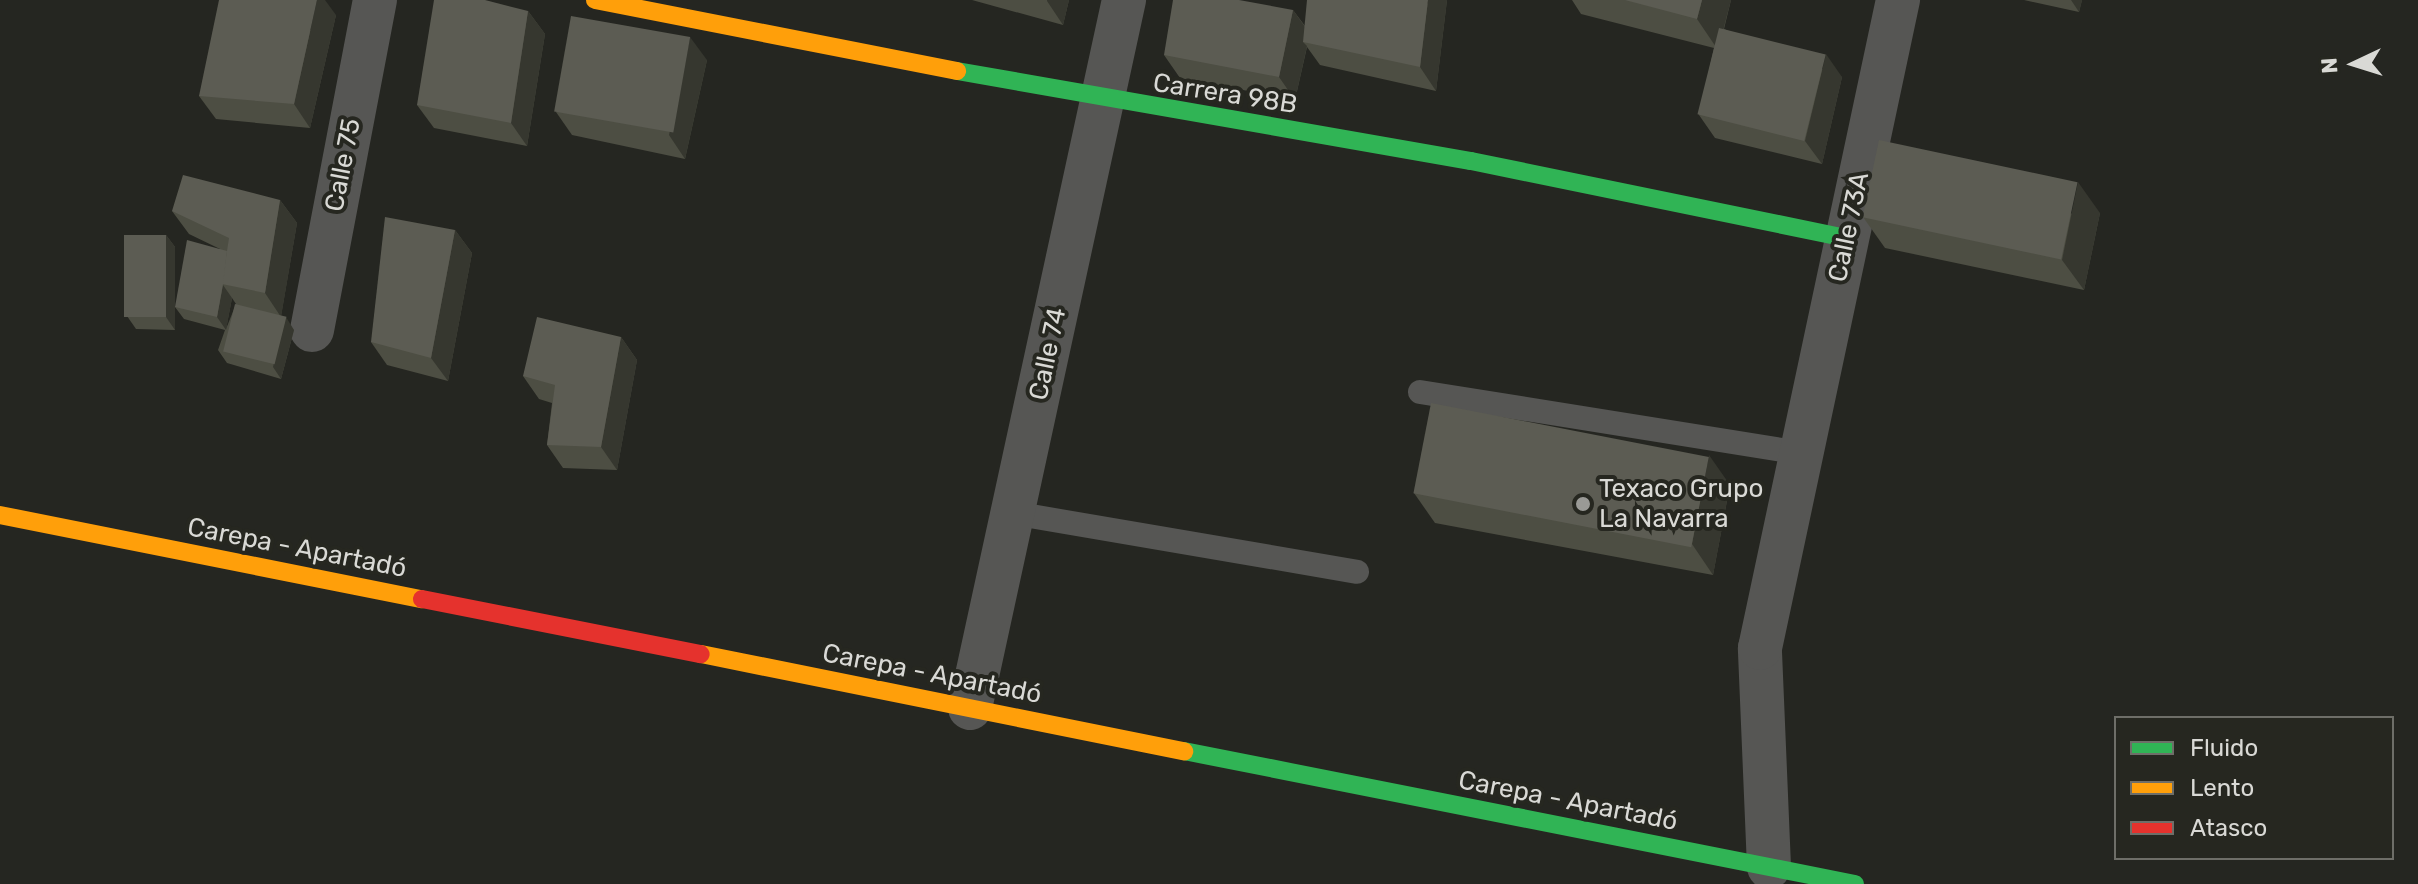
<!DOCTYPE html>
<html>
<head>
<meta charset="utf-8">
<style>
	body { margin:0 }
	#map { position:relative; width:2418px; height:884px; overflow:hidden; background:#252621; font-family:Rubik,sans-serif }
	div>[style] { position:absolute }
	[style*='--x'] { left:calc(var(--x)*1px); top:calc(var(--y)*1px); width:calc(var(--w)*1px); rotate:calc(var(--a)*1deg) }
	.lane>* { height:24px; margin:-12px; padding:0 12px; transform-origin:12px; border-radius:12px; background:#565654 }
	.street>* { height:44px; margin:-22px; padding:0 22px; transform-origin:22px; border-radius:22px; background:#565654 }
	.fast>* { height:18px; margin:-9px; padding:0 9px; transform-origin:9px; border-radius:9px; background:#30b455 }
	.slow>* { height:18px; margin:-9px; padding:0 9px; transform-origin:9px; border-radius:9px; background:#ff9f0a }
	.jam>* { height:18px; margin:-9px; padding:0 9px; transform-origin:9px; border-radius:9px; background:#e5322d }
	.wall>* { inset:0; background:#4d4e43 }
	.shaded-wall>* { inset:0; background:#36372f }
	.building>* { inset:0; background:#5c5c53; transform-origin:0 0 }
	.dots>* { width:22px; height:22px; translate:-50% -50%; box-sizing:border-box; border:4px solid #262720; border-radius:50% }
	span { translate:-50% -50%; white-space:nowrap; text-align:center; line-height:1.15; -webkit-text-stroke:8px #262720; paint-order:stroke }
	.street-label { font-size:26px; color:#d9d9d5 }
	.poi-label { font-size:26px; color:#d9d9d5 }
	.left { translate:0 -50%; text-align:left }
	.legend { position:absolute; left:2114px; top:716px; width:280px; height:144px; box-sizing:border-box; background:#262720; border:2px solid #6e6e68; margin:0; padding:10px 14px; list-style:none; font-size:24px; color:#d9d9d5 }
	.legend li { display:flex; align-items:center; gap:16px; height:40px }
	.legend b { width:40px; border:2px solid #6e6e68 }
	.north { position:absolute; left:2314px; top:24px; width:80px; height:80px; -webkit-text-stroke:6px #262720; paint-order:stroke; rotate:266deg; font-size:22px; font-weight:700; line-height:32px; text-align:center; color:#d9d9d5 }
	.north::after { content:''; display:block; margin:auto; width:28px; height:36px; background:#d9d9d5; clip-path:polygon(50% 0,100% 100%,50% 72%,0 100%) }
</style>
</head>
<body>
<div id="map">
	<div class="lane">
		<div style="--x:1420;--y:392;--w:384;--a:9.1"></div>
		<div style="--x:1013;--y:513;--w:349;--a:9.7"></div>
	</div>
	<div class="street">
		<div style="--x:312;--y:330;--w:336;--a:-79.2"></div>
		<div style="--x:970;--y:708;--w:725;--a:-77.73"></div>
		<div style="--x:1769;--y:867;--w:219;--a:-92.4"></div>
		<div style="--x:1760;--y:648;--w:663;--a:-77.98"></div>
	</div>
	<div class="fast">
		<div style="--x:957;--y:71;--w:522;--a:9.93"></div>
		<div style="--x:1471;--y:161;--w:384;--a:11.6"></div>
		<div style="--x:1184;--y:751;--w:684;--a:11.21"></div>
	</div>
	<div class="slow">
		<div style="--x:595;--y:0;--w:369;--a:11.1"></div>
		<div style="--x:0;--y:515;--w:430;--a:11.3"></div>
		<div style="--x:701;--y:654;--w:493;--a:11.4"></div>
	</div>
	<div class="jam">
		<div style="--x:422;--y:599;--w:284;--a:11.2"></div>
	</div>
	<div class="wall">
		<div style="clip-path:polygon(972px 0,1069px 0,1063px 25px)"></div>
		<div style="clip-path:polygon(1447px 0,1436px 91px,1320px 65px,1307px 47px,1295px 100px,1180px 78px,1164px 55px,1293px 10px,1305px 26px)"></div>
		<div style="clip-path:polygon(1572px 0,1731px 0,1724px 29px,1842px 77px,1822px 164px,1715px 138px,1699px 115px,1714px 48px,1581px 14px)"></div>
		<div style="clip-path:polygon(2024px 0,2082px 0,2079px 12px)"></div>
		<div style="clip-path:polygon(528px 11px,545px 34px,527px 146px,434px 128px,417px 105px)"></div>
		<div style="clip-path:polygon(336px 15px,310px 128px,216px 119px,199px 96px)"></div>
		<div style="clip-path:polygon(707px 60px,685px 159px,572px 135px,556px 112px)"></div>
		<div style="clip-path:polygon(evenodd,280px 200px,297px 223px,281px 316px,294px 330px,281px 379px,227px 363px,218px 350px,225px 330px,184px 319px,175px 307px,220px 249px,189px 234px,172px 211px,280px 200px,232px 298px,236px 304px,226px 329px,232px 298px)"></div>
		<div style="clip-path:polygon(2100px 213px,2084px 290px,1885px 248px,1863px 217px)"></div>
		<div style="clip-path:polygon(455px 230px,472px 253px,448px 381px,387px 365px,371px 342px)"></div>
		<div style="clip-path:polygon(166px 235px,175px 247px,175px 330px,136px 329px,127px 316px)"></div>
		<div style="clip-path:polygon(621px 337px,637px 360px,617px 470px,563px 468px,547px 445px,552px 403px,539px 399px,523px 376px)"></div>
		<div style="clip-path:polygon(1730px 485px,1713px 575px,1435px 523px,1414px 493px)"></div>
	</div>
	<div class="shaded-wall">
		<div style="clip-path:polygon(317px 0,325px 0,336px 15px,310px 128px,294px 104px)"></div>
		<div style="clip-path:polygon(1047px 0,1069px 0,1063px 25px,1047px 1px)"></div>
		<div style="clip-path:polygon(1428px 0,1447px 0,1436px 91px,1420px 67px)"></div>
		<div style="clip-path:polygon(1702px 0,1731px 0,1718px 50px,1697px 19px)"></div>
		<div style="clip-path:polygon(2071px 0,2082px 0,2079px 12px)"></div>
		<div style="clip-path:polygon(1293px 10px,1310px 34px,1303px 42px,1307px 46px,1295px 100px,1279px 77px)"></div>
		<div style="clip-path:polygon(528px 11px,545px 34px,527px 146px,511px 123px)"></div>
		<div style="clip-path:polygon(690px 37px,707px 60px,685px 159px,669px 135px)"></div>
		<div style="clip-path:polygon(1826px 54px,1842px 77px,1822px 164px,1805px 141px)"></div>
		<div style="clip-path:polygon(2078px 182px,2100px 213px,2084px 290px,2062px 260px)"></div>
		<div style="clip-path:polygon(280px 200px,297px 223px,281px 317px,265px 293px)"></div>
		<div style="clip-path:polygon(455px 230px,472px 253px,448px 381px,431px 358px)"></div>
		<div style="clip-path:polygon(166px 235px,175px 247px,175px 330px,166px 317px)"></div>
		<div style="clip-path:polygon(223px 285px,232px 298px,226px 330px,217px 317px)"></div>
		<div style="clip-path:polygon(286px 317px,294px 330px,281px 379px,273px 367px)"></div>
		<div style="clip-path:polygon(621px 337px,637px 360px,617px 470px,601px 447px)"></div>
		<div style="clip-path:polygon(1709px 455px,1730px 485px,1713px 575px,1692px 544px)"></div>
	</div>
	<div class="building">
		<div style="clip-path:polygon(219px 0,317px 0,294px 104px,199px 96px)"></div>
		<div style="clip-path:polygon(434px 0,485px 0,528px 11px,511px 123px,417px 105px)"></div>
		<div style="clip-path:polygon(1173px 0,1239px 0,1293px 10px,1279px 77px,1164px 55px)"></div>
		<div style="clip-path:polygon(1307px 0,1428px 0,1420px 67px,1303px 42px)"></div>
		<div style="clip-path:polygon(1625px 0,1702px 0,1697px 19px)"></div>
		<div style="left:571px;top:16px;width:121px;height:97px;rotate:10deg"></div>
		<div style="left:1719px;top:28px;width:110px;height:89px;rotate:14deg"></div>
		<div style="left:1879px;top:140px;width:203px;height:79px;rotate:12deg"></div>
		<div style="clip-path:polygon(183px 175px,280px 200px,265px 293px,222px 284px,229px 238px,172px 211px)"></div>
		<div style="clip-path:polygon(385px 217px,455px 230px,431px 358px,371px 342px)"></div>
		<div style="left:166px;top:235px;width:82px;height:42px;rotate:90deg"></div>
		<div style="clip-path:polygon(187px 240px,227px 251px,223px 284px,217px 317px,175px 307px)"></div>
		<div style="left:235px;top:304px;width:53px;height:49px;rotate:14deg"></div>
		<div style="clip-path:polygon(537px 317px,621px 337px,601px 447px,547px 445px,555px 385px,523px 376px)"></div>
		<div style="left:1431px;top:403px;width:283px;height:92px;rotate:11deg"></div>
	</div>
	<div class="dots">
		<div style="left:1583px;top:504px;background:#9a9a96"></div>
	</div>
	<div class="street-label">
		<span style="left:1225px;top:94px;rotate:9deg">Carrera 98B</span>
		<span style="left:343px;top:165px;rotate:-79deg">Calle 75</span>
		<span style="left:1849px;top:227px;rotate:-78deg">Calle 73A</span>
		<span style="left:1048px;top:354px;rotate:-78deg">Calle 74</span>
		<span style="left:297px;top:548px;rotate:11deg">Carepa - Apartadó</span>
		<span style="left:932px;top:674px;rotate:11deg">Carepa - Apartadó</span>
		<span style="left:1568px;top:801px;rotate:11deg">Carepa - Apartadó</span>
	</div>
	<div class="poi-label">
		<span class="left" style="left:1599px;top:504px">Texaco Grupo<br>La Navarra</span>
	</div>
	<ul class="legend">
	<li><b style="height:10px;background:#30b455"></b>Fluido</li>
	<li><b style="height:10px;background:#ff9f0a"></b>Lento</li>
	<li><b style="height:10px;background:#e5322d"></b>Atasco</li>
	</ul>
	<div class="north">N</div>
</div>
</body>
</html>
